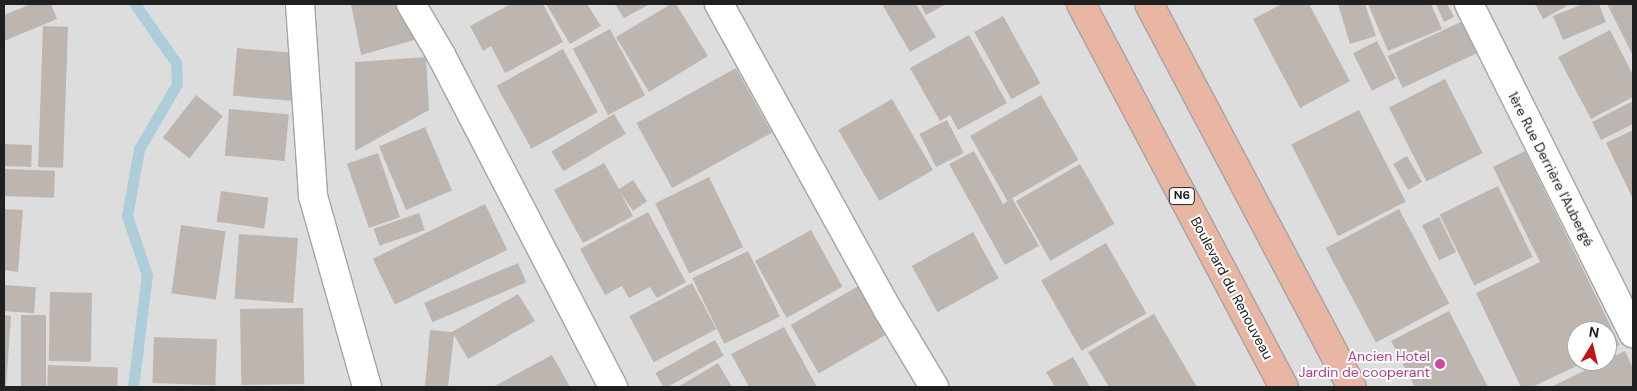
<!DOCTYPE html>
<html>
<head>
<meta charset="utf-8">
<style>
	body { margin:0 }
	#map { position:relative; width:1637px; height:391px; overflow:hidden; background:#f0ede7; font-family:"DM Sans",sans-serif }
	div>[style] { position:absolute }
	[style*='--x'] { left:calc(var(--x)*1px); top:calc(var(--y)*1px); width:calc(var(--w)*1px); rotate:calc(var(--a)*1deg) }
	.residential>* { inset:0; background:#dedddd }
	.stream>* { height:11px; margin:-5.5px; padding:0 5.5px; transform-origin:5.5px; border-radius:5.5px; background:#accdd9 }
	.building>* { inset:0; background:#bdb6b0; transform-origin:0 0 }
	.roads { filter:drop-shadow(1px 0 #a4a4a4) drop-shadow(-1px 0 #a4a4a4) drop-shadow(0 1px #a4a4a4) drop-shadow(0 -1px #a4a4a4) }
	.minor>* { height:28px; margin:-14px; padding:0 14px; transform-origin:14px; border-radius:14px; background:#fff }
	.trunk>* { height:28px; margin:-14px; padding:0 14px; transform-origin:14px; border-radius:14px; background:#eab6a4 }
	.dots>* { width:14px; height:14px; translate:-50% -50%; box-sizing:border-box; border:2px solid #fff; border-radius:50% }
	span { translate:-50% -50%; white-space:nowrap; text-align:center; line-height:1.15; -webkit-text-stroke:4px #fff; paint-order:stroke }
	.shield-label span { padding:1px 4px; background:#fff; border:1px solid; border-radius:4px; -webkit-text-stroke-width:0 }
	.shield-label { font-size:12px; color:#202020; font-weight:700 }
	.street-label { font-size:14px; color:#202020 }
	.hotel-label { font-size:14px; color:#b23c85 }
	.right { translate:-100% -50%; text-align:right }
	.frame { position:absolute; inset:0; border:5px solid #202020; pointer-events:none }
	.north { position:absolute; left:1567px; top:321px; width:50px; height:50px; box-sizing:border-box; background:#fff; border:1px solid #a6a6a6; border-radius:50%; rotate:9deg; font-size:14px; font-weight:700; line-height:20px; text-align:center; color:#202020 }
	.north::after { content:''; display:block; margin:auto; width:18px; height:22px; background:#be1712; clip-path:polygon(50% 0,100% 100%,50% 72%,0 100%) }
</style>
</head>
<body>
<div id="map">
	<div class="residential">
		<div style="clip-path:polygon(evenodd,4px 4px,1633px 4px,1633px 387px,4px 387px,4px 4px,1577px 331px,1607px 331px,1607px 361px,1577px 361px,1577px 331px)"></div>
	</div>
	<div class="stream">
		<div style="--x:133;--y:387;--w:113;--a:-82.9"></div>
		<div style="--x:147;--y:275;--w:62;--a:-108.7"></div>
		<div style="--x:127;--y:216;--w:68;--a:-79.8"></div>
		<div style="--x:139;--y:149;--w:75;--a:-59.7"></div>
		<div style="--x:177;--y:84;--w:21;--a:-93"></div>
		<div style="--x:176;--y:63;--w:72;--a:-124.8"></div>
	</div>
	<div class="building">
		<div style="clip-path:polygon(31px 4px,51px 4px,57px 19px,4px 41px,4px 15px)"></div>
		<div style="clip-path:polygon(351px 4px,398px 4px,418px 39px,361px 55px)"></div>
		<div style="clip-path:polygon(511px 4px,543px 4px,563px 42px,505px 73px,491px 46px,483px 51px,470px 26px)"></div>
		<div style="clip-path:polygon(546px 4px,587px 4px,601px 26px,570px 44px)"></div>
		<div style="clip-path:polygon(615px 4px,650px 4px,624px 18px)"></div>
		<div style="clip-path:polygon(671px 4px,676px 4px,708px 56px,649px 92px,616px 37px)"></div>
		<div style="clip-path:polygon(882px 4px,916px 4px,936px 37px,910px 52px)"></div>
		<div style="clip-path:polygon(920px 4px,946px 4px,926px 15px)"></div>
		<div style="clip-path:polygon(1282px 4px,1309px 4px,1350px 81px,1300px 108px,1253px 19px)"></div>
		<div style="clip-path:polygon(1338px 4px,1365px 4px,1376px 36px,1350px 44px)"></div>
		<div style="clip-path:polygon(1368px 4px,1431px 4px,1442px 29px,1388px 51px)"></div>
		<div style="clip-path:polygon(1436px 4px,1447px 4px,1454px 17px,1444px 22px)"></div>
		<div style="clip-path:polygon(1535px 4px,1566px 4px,1567px 6px,1543px 19px)"></div>
		<div style="clip-path:polygon(1583px 4px,1599px 4px,1606px 22px,1563px 40px,1553px 16px)"></div>
		<div style="clip-path:polygon(1607px 4px,1633px 4px,1633px 56px)"></div>
		<div style="left:1003px;top:16px;width:77px;height:33px;rotate:61deg"></div>
		<div style="left:1463px;top:21px;width:35px;height:83px;rotate:65deg"></div>
		<div style="left:43px;top:26px;width:25px;height:141px;rotate:2deg"></div>
		<div style="left:610px;top:29px;width:75px;height:42px;rotate:62deg"></div>
		<div style="clip-path:polygon(1610px 30px,1633px 75px,1633px 97px,1591px 119px,1558px 57px)"></div>
		<div style="clip-path:polygon(969px 35px,1007px 103px,958px 130px,950px 115px,940px 121px,910px 68px)"></div>
		<div style="left:1377px;top:41px;width:42px;height:27px;rotate:63deg"></div>
		<div style="left:237px;top:48px;width:58px;height:48px;rotate:5deg"></div>
		<div style="left:563px;top:49px;width:72px;height:76px;rotate:61deg"></div>
		<div style="clip-path:polygon(426px 57px,429px 110px,355px 151px,355px 62px)"></div>
		<div style="left:736px;top:68px;width:74px;height:114px;rotate:61deg"></div>
		<div style="left:1445px;top:79px;width:83px;height:63px;rotate:63deg"></div>
		<div style="left:196px;top:95px;width:34px;height:54px;rotate:38deg"></div>
		<div style="left:1041px;top:95px;width:75px;height:82px;rotate:60deg"></div>
		<div style="left:892px;top:99px;width:82px;height:62px;rotate:60deg"></div>
		<div style="clip-path:polygon(1633px 101px,1633px 124px,1601px 140px,1592px 122px)"></div>
		<div style="left:229px;top:109px;width:60px;height:47px;rotate:5deg"></div>
		<div style="left:1359px;top:110px;width:103px;height:76px;rotate:63deg"></div>
		<div style="left:614px;top:114px;width:23px;height:73px;rotate:59deg"></div>
		<div style="left:947px;top:120px;width:37px;height:31px;rotate:63deg"></div>
		<div style="left:425px;top:127px;width:69px;height:50px;rotate:67deg"></div>
		<div style="clip-path:polygon(1633px 130px,1633px 199px,1606px 143px)"></div>
		<div style="left:4px;top:144px;width:28px;height:22px;rotate:2deg"></div>
		<div style="clip-path:polygon(974px 151px,1003px 204px,1012px 198px,1039px 246px,1005px 265px,949px 164px)"></div>
		<div style="clip-path:polygon(1525px 151px,1620px 345px,1607px 351px,1607px 331px,1577px 331px,1577px 361px,1587px 361px,1532px 387px,1521px 387px,1476px 293px,1540px 262px,1493px 167px)"></div>
		<div style="left:378px;top:153px;width:68px;height:33px;rotate:71deg"></div>
		<div style="left:1407px;top:156px;width:30px;height:16px;rotate:60deg"></div>
		<div style="clip-path:polygon(604px 163px,619px 189px,633px 180px,647px 201px,633px 211px,620px 192px,633px 216px,583px 243px,554px 190px)"></div>
		<div style="left:1080px;top:164px;width:69px;height:74px;rotate:60deg"></div>
		<div style="left:4px;top:169px;width:51px;height:27px;rotate:2deg"></div>
		<div style="left:709px;top:177px;width:78px;height:60px;rotate:64deg"></div>
		<div style="left:1498px;top:186px;width:79px;height:65px;rotate:64deg"></div>
		<div style="left:221px;top:191px;width:48px;height:31px;rotate:8deg"></div>
		<div style="left:485px;top:204px;width:51px;height:125px;rotate:64deg"></div>
		<div style="clip-path:polygon(4px 209px,23px 210px,18px 272px,4px 270px)"></div>
		<div style="left:1399px;top:209px;width:107px;height:83px;rotate:62deg"></div>
		<div style="clip-path:polygon(648px 212px,686px 282px,657px 298px,650px 287px,629px 298px,622px 286px,605px 295px,580px 249px)"></div>
		<div style="left:419px;top:213px;width:18px;height:48px;rotate:71deg"></div>
		<div style="left:1439px;top:217px;width:39px;height:19px;rotate:64deg"></div>
		<div style="left:181px;top:225px;width:45px;height:69px;rotate:8deg"></div>
		<div style="left:811px;top:230px;width:65px;height:64px;rotate:61deg"></div>
		<div style="left:973px;top:232px;width:53px;height:70px;rotate:61deg"></div>
		<div style="left:239px;top:234px;width:59px;height:65px;rotate:4deg"></div>
		<div style="left:1106px;top:243px;width:81px;height:75px;rotate:60deg"></div>
		<div style="left:748px;top:251px;width:73px;height:62px;rotate:64deg"></div>
		<div style="left:518px;top:263px;width:21px;height:102px;rotate:67deg"></div>
		<div style="left:692px;top:283px;width:52px;height:71px;rotate:62deg"></div>
		<div style="left:4px;top:285px;width:32px;height:26px;rotate:4deg"></div>
		<div style="left:860px;top:285px;width:56px;height:80px;rotate:60deg"></div>
		<div style="left:50px;top:292px;width:42px;height:69px;rotate:1deg"></div>
		<div style="clip-path:polygon(518px 294px,535px 321px,468px 359px,454px 335px,448px 387px,425px 387px,430px 330px,452px 332px)"></div>
		<div style="left:303px;top:308px;width:76px;height:63px;rotate:89deg"></div>
		<div style="clip-path:polygon(1449px 311px,1488px 387px,1415px 387px,1391px 341px)"></div>
		<div style="clip-path:polygon(1154px 314px,1197px 387px,1109px 387px,1088px 352px)"></div>
		<div style="clip-path:polygon(4px 315px,11px 316px,6px 387px,4px 387px)"></div>
		<div style="left:21px;top:315px;width:25px;height:72px"></div>
		<div style="clip-path:polygon(784px 327px,817px 387px,749px 387px,731px 354px)"></div>
		<div style="left:154px;top:337px;width:63px;height:46px;rotate:2deg"></div>
		<div style="left:715px;top:340px;width:18px;height:68px;rotate:61deg"></div>
		<div style="clip-path:polygon(1625px 351px,1633px 368px,1633px 387px,1551px 387px)"></div>
		<div style="clip-path:polygon(552px 355px,570px 387px,493px 387px)"></div>
		<div style="clip-path:polygon(1073px 357px,1090px 387px,1055px 387px,1046px 372px)"></div>
		<div style="clip-path:polygon(718px 363px,732px 387px,678px 387px)"></div>
		<div style="left:48px;top:365px;width:70px;height:22px;rotate:2deg"></div>
	</div>
	<div class="roads">
		<div class="minor">
			<div style="--x:300;--y:4;--w:192;--a:86.1"></div>
			<div style="--x:313;--y:196;--w:198;--a:74.2"></div>
			<div style="--x:411;--y:4;--w:59;--a:59.5"></div>
			<div style="--x:441;--y:55;--w:374;--a:62.6"></div>
			<div style="--x:719;--y:4;--w:350;--a:61.1"></div>
			<div style="--x:888;--y:310;--w:90;--a:59.1"></div>
			<div style="--x:1469;--y:4;--w:368;--a:63.5"></div>
		</div>
		<div class="trunk">
			<div style="--x:1081;--y:4;--w:433;--a:62.1"></div>
			<div style="--x:1149;--y:4;--w:433;--a:62.1"></div>
		</div>
	</div>
	<div class="dots">
		<div style="left:1440px;top:364px;background:#d1479c"></div>
	</div>
	<div class="shield-label">
		<span style="left:1182px;top:196px">N6</span>
	</div>
	<div class="street-label">
		<span style="left:1551px;top:169px;rotate:63deg">1ère Rue Derrière l'Aubergé</span>
		<span style="left:1232px;top:288px;rotate:62deg">Boulevard du Renouveau</span>
	</div>
	<div class="hotel-label">
		<span class="right" style="left:1430px;top:364px">Ancien Hotel<br>Jardin de cooperant</span>
	</div>
	<div class="frame"></div>
	<div class="north">N</div>
</div>
</body>
</html>
